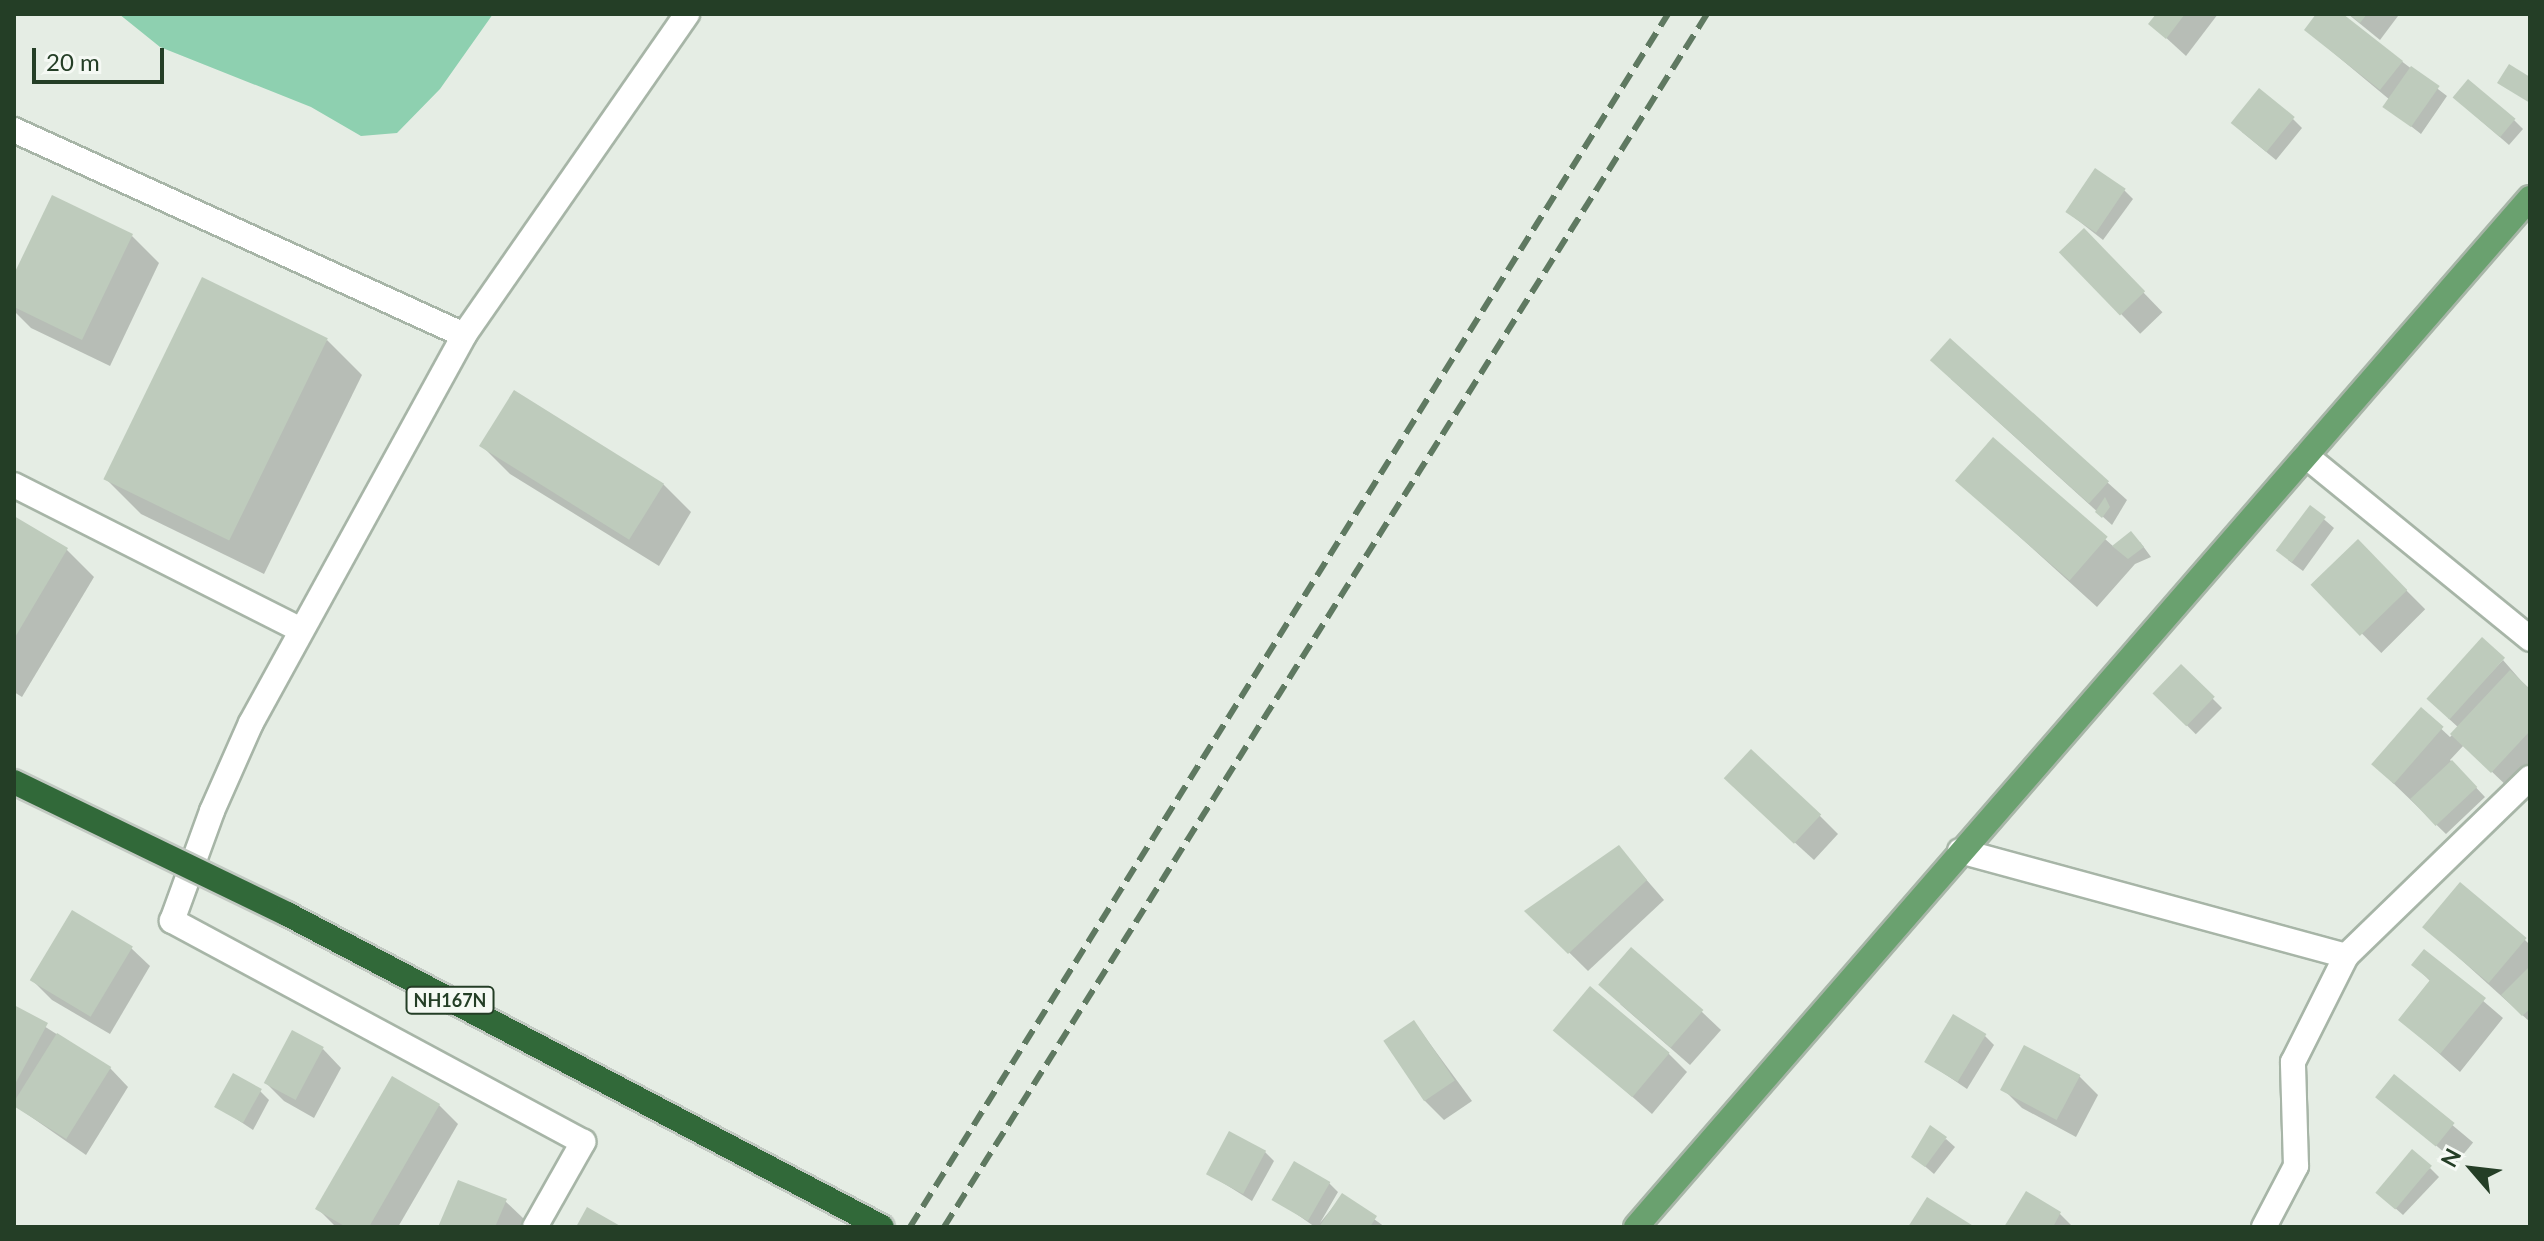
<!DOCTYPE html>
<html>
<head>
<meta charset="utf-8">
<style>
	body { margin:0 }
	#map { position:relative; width:2544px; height:1241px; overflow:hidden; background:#e5ede4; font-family:Lato,sans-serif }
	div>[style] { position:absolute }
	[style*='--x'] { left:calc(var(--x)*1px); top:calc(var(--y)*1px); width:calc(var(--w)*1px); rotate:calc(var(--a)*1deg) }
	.water>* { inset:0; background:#8ed0b0 }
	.shadow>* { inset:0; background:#0003; transform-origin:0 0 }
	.building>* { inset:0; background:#becbbc; transform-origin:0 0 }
	.roads { filter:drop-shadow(2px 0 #a7b5a7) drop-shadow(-2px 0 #a7b5a7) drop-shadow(0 2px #a7b5a7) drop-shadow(0 -2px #a7b5a7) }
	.minor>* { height:24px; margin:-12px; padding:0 12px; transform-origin:12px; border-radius:12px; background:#fff }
	.major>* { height:24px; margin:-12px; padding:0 12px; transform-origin:12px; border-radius:12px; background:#6aa16f }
	.rail>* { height:6px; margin-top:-3px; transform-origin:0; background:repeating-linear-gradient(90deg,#5f7961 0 16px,transparent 0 24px) }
	.bridges { filter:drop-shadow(2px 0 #c2c9c2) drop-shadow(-2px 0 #c2c9c2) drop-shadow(0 2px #c2c9c2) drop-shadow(0 -2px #c2c9c2) }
	.highway-bridge>* { height:24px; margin:-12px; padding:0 12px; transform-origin:12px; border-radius:12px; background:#316939 }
	span { translate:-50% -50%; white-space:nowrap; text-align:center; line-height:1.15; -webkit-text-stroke:7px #f5f9f4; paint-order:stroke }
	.shield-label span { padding:2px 6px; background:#f5f9f4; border:2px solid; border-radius:6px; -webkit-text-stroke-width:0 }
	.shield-label { font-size:18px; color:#243e26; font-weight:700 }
	.frame { position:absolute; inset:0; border:16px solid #243e26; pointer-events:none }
	.north { position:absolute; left:2432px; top:1129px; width:80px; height:80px; -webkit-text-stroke:6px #f5f9f4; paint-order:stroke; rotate:298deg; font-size:22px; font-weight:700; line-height:32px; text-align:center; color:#243e26 }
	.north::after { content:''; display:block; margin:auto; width:28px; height:36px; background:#243e26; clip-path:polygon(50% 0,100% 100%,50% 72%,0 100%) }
	.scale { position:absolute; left:32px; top:48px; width:132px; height:36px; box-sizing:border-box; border:4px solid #243e26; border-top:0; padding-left:10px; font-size:24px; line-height:28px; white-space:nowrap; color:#243e26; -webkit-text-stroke:6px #f5f9f4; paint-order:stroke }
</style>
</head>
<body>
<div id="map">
	<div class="water">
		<div style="clip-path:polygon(119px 14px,493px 14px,440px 89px,397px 133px,361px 136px,311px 107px,160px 47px)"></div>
	</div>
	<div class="shadow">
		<div style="clip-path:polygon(2159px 14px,2218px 14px,2186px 56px,2151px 24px)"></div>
		<div style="clip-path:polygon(2319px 14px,2340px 14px,2447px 96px,2421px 134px,2385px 106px,2390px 100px,2306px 30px)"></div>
		<div style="clip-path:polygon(2348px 14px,2396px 14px,2398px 16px,2380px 40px)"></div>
		<div style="clip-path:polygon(2464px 106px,2514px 120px,2523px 129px,2509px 145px)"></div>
		<div style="clip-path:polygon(2293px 119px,2302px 128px,2276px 160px,2242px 132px)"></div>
		<div style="clip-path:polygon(2124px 190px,2133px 199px,2103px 240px,2066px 211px)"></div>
		<div style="left:2084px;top:231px;width:113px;height:31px;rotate:46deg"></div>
		<div style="clip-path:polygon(132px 236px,159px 263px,110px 366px,31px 328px,14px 311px,14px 279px)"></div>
		<div style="clip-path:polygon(327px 340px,362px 375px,264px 574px,141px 514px,106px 479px)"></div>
		<div style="clip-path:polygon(1950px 341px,2127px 500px,2112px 525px,1951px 379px)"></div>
		<div style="clip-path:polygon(515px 393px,664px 485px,691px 512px,659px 566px,510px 474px,483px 447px)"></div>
		<div style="clip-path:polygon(1993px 439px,2114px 547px,2140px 542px,2151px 557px,2135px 564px,2097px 607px,1957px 480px)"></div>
		<div style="clip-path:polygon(2311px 508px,2334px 528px,2303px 571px,2288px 560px)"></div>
		<div style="clip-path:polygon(14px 518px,67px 550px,94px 577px,22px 697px,14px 692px)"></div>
		<div style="left:2358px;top:542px;width:95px;height:62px;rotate:45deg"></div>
		<div style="clip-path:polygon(2503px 660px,2530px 691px,2530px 770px,2511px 790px,2464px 745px,2450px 760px,2485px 797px,2446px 834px,2392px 782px,2421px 710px,2450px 737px,2459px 728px,2448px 718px)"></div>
		<div style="left:2181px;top:667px;width:58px;height:37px;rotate:45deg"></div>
		<div style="clip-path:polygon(1745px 797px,1819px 815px,1838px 834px,1814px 860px)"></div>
		<div style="clip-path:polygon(1619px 848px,1664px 900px,1588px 971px,1527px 911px)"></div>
		<div style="clip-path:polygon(2425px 927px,2524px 939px,2530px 945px,2530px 1022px)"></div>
		<div style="clip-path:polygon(131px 948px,150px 966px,110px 1034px,52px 1000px,33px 981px)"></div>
		<div style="clip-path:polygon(2425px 951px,2503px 1018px,2460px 1072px,2401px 1020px,2431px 982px,2414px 965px)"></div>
		<div style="clip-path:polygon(1620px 1004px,1702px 1012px,1721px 1030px,1690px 1065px)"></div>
		<div style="clip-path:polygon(14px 1007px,110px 1068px,128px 1087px,86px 1155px,14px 1105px)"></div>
		<div style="clip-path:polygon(1414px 1022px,1472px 1101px,1444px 1120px,1425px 1101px)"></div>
		<div style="clip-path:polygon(1556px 1030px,1668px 1053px,1687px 1072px,1652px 1114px)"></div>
		<div style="clip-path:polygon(1985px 1036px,1994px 1045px,1967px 1089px,1927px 1062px)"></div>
		<div style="clip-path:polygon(323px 1049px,341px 1068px,314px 1118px,284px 1101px,265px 1082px)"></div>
		<div style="clip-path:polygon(2079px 1076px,2098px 1095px,2076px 1137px,2022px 1108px,2003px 1089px)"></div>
		<div style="left:2395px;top:1077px;width:102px;height:26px;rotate:40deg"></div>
		<div style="clip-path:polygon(260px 1091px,269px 1100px,253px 1130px,217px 1106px)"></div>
		<div style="clip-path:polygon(439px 1105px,458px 1124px,398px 1227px,336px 1227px,318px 1209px)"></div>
		<div style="clip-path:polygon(1946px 1139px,1955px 1147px,1934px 1174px,1914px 1157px)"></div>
		<div style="clip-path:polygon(1265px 1152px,1274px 1161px,1252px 1201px,1209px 1174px)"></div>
		<div style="clip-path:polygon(2430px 1168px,2439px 1177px,2403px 1215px,2385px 1199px)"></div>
		<div style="clip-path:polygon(1329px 1183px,1338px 1192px,1320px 1223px,1342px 1196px,1385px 1227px,1315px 1227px,1275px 1199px)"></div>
		<div style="clip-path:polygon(2027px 1194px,2060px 1214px,2073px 1227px,2007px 1227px)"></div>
		<div style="clip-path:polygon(505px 1201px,524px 1219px,521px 1227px,441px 1227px)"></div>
	</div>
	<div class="building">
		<div style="clip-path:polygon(2156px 14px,2185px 14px,2166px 39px,2148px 24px)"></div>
		<div style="clip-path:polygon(2316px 14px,2343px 14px,2403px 61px,2380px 90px,2304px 30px)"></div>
		<div style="clip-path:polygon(2349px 14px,2367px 14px,2360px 23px)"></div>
		<div style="clip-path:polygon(2509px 64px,2530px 77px,2530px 103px,2497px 83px)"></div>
		<div style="left:2411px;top:66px;width:35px;height:50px;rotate:35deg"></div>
		<div style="left:2468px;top:79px;width:62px;height:24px;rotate:40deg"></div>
		<div style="left:2259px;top:88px;width:46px;height:45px;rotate:39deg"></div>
		<div style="left:2095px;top:168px;width:37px;height:53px;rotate:34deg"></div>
		<div style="clip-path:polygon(52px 195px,133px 234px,82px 340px,14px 307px,14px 274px)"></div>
		<div style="left:2084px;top:228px;width:88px;height:35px;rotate:46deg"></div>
		<div style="left:202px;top:277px;width:140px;height:225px;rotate:26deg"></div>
		<div style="left:1950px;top:338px;width:214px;height:30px;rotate:42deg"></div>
		<div style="left:514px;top:390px;width:177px;height:66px;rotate:32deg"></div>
		<div style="left:1993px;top:437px;width:152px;height:58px;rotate:41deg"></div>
		<div style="clip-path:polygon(2105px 497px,2110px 507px,2102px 518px,2095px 512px)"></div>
		<div style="left:2310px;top:505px;width:20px;height:57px;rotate:37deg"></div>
		<div style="clip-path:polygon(14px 516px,68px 548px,14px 639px)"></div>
		<div style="clip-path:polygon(2131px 531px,2144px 547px,2128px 559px,2112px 546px)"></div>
		<div style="left:2358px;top:539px;width:71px;height:66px;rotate:46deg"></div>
		<div style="left:2482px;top:637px;width:31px;height:83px;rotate:42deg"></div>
		<div style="left:2181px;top:664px;width:47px;height:41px;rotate:44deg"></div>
		<div style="clip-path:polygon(2510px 670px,2530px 689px,2530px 731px,2491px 773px,2450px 734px)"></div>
		<div style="left:2421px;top:707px;width:30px;height:76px;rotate:41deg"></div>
		<div style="left:1751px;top:749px;width:96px;height:40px;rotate:43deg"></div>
		<div style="left:2452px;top:760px;width:37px;height:57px;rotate:47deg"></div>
		<div style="clip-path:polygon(1619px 845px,1647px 880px,1568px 954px,1524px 911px)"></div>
		<div style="left:2460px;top:882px;width:87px;height:59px;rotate:40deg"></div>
		<div style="left:72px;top:910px;width:71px;height:82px;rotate:31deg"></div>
		<div style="left:1631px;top:947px;width:96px;height:50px;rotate:41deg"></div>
		<div style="clip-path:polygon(2424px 949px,2486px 998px,2440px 1054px,2398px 1020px,2430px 980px,2411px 965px)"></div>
		<div style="clip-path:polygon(2530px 966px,2530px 1009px,2522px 1016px,2501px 995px)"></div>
		<div style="left:1590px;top:986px;width:104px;height:58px;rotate:40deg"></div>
		<div style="clip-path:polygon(14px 1005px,48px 1023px,14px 1086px)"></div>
		<div style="left:1953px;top:1014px;width:39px;height:56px;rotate:31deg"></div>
		<div style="left:1414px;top:1020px;width:73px;height:37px;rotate:56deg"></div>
		<div style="left:292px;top:1030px;width:36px;height:60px;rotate:28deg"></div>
		<div style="left:57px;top:1033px;width:64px;height:85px;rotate:32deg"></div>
		<div style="left:2024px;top:1045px;width:64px;height:51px;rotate:28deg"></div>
		<div style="left:233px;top:1073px;width:33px;height:39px;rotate:29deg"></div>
		<div style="left:2394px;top:1074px;width:78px;height:30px;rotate:39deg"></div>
		<div style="clip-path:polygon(392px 1076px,440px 1104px,369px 1227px,346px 1227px,315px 1209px)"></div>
		<div style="clip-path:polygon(1930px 1125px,1947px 1137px,1925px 1167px,1911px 1157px)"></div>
		<div style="left:1229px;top:1131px;width:42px;height:49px;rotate:28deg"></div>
		<div style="left:2412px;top:1149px;width:26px;height:57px;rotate:40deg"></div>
		<div style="left:1294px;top:1161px;width:42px;height:45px;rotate:30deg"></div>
		<div style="clip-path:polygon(458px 1180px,507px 1199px,495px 1227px,438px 1227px)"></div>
		<div style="clip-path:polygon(2026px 1191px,2061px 1212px,2053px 1227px,2004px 1227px)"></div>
		<div style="clip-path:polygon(1342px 1193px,1377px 1216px,1370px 1227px,1319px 1227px)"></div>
		<div style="clip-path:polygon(1927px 1197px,1975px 1227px,1908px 1227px)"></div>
		<div style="clip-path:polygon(587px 1207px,622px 1227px,576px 1227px)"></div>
	</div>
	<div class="roads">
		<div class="minor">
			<div style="--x:14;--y:130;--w:494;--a:24.5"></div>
			<div style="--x:2306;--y:456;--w:289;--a:39.2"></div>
			<div style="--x:14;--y:485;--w:319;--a:26.8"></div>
			<div style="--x:1960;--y:851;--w:400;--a:15.2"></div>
			<div style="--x:2346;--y:956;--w:256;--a:-44.1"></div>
			<div style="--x:535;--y:1227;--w:98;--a:-60.5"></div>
			<div style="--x:583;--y:1142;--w:467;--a:-151.7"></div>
			<div style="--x:172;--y:921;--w:117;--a:-70"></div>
			<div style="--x:212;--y:811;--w:96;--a:-66.1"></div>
			<div style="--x:251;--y:723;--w:443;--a:-61.2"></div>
			<div style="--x:464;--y:335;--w:391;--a:-55.2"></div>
			<div style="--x:2264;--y:1227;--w:69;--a:-62.3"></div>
			<div style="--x:2296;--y:1166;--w:104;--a:-91.7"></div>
			<div style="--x:2293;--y:1062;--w:119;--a:-63.4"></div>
		</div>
		<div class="major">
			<div style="--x:1636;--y:1227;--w:1363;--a:-49.02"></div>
		</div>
	</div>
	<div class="rail">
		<div style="--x:910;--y:1227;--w:1430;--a:-58"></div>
		<div style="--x:944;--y:1227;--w:1433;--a:-57.83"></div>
	</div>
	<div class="bridges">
		<div class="highway-bridge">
			<div style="--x:14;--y:782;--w:303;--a:25.8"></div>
			<div style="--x:287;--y:914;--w:672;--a:27.75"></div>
		</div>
	</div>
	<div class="shield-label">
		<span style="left:450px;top:1000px">NH167N</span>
	</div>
	<div class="frame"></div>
	<div class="north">N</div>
	<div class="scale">20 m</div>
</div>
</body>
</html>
